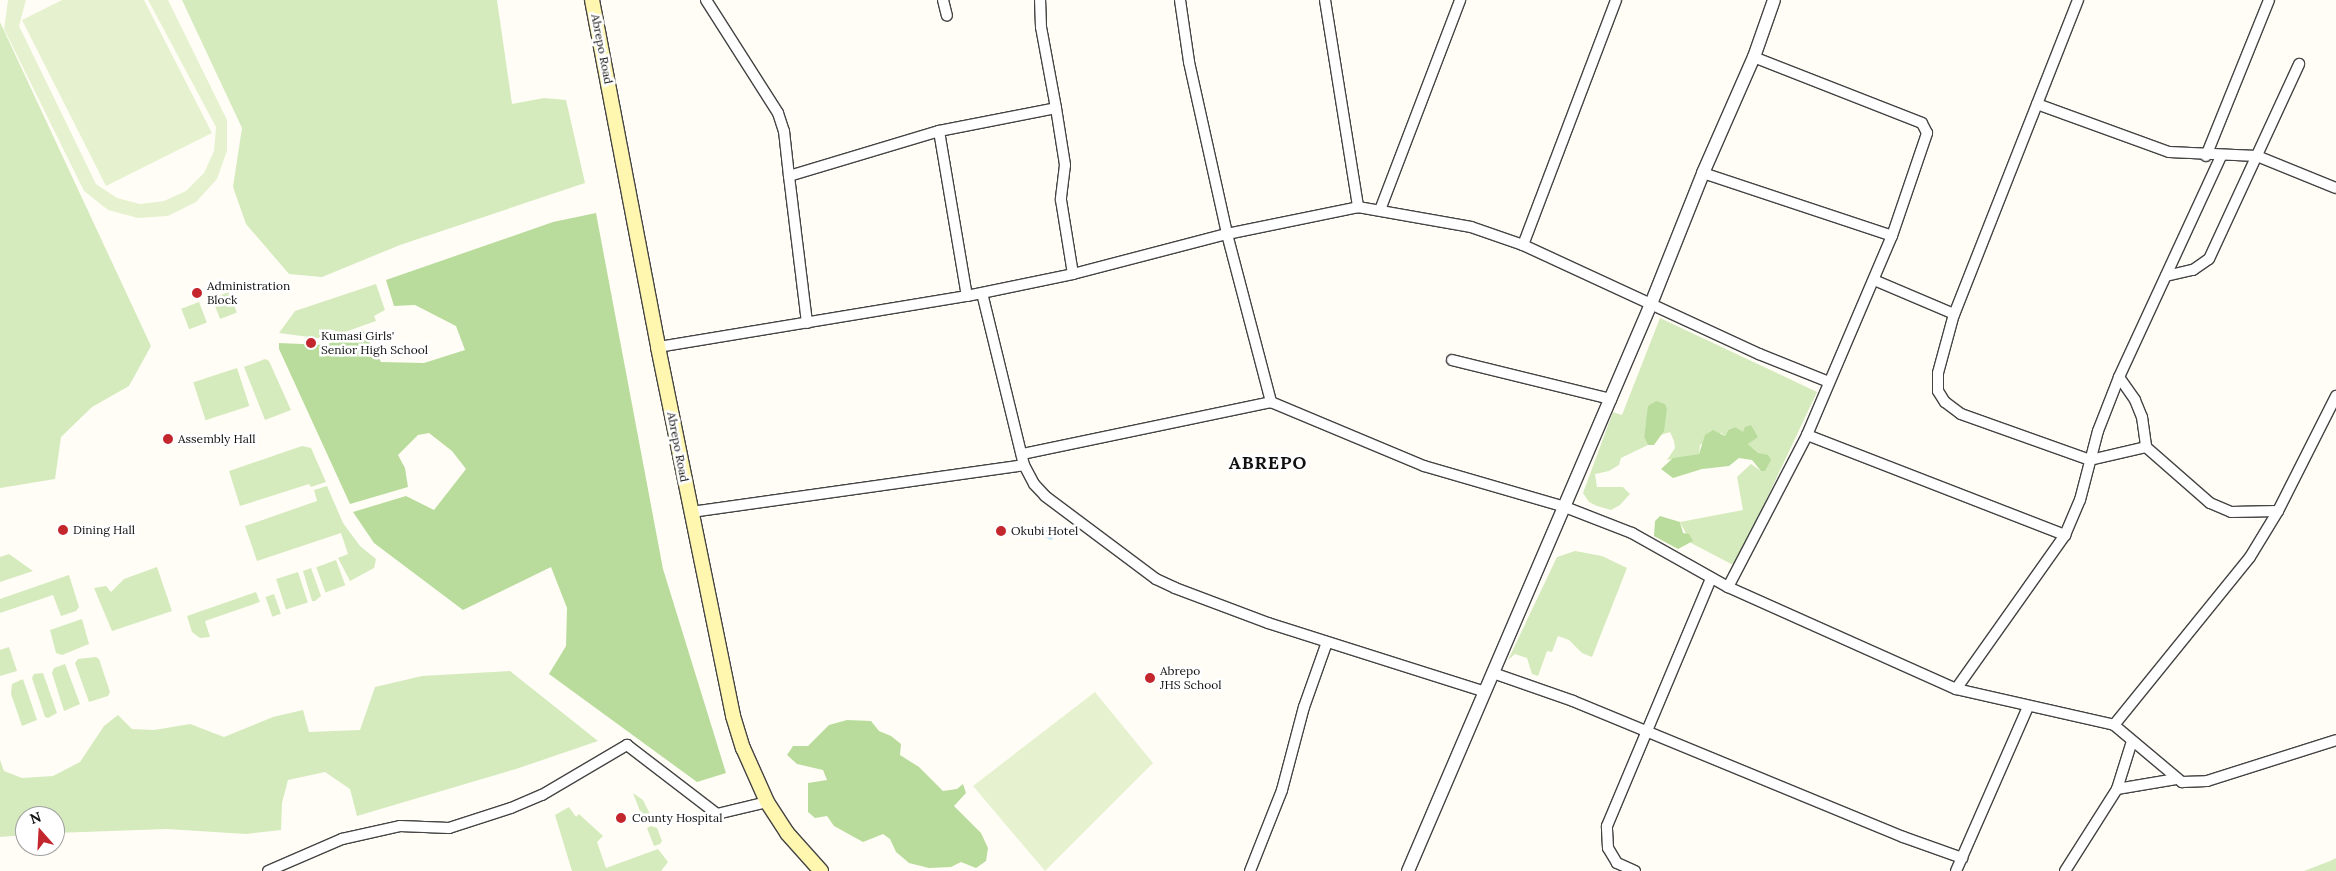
<!DOCTYPE html>
<html>
<head>
<meta charset="utf-8">
<style>
	body { margin:0 }
	#map { position:relative; width:2336px; height:871px; overflow:hidden; background:#fffdf5; font-family:Lora,serif }
	div>[style] { position:absolute }
	[style*='--x'] { left:calc(var(--x)*1px); top:calc(var(--y)*1px); width:calc(var(--w)*1px); rotate:calc(var(--a)*1deg) }
	.green>* { inset:0; background:#d5ebbd; transform-origin:0 0 }
	.forest>* { inset:0; background:#b9dc9c }
	.pitch>* { inset:0; background:#e6f2cf }
	.water>* { inset:0; background:#b9e0f7 }
	.roads { filter:drop-shadow(1px 0 #444) drop-shadow(-1px 0 #444) drop-shadow(0 1px #444) drop-shadow(0 -1px #444) }
	.minor>* { height:10px; margin:-5px; padding:0 5px; transform-origin:5px; border-radius:5px; background:#fff }
	.tertiary>* { height:12px; margin:-6px; padding:0 6px; transform-origin:6px; border-radius:6px; background:#fff }
	.secondary>* { height:14px; margin:-7px; padding:0 7px; transform-origin:7px; border-radius:7px; background:#fff6b0 }
	.dots>* { width:14px; height:14px; translate:-50% -50%; box-sizing:border-box; border:2px solid #fff; border-radius:50% }
	span { translate:-50% -50%; white-space:nowrap; text-align:center; line-height:1.15; -webkit-text-stroke:5px #fff; paint-order:stroke }
	.street-label { font-size:12px; color:#111 }
	.poi-label { font-size:12px; color:#111 }
	.left { translate:0 -50%; text-align:left }
	.district-label { font-size:18px; color:#111; font-weight:700; letter-spacing:1px }
	.north { position:absolute; left:15px; top:806px; width:50px; height:50px; box-sizing:border-box; background:#fff; border:1px solid #a0a0a0; border-radius:50%; rotate:341deg; font-size:14px; font-weight:700; line-height:20px; text-align:center; color:#111 }
	.north::after { content:''; display:block; margin:auto; width:18px; height:22px; background:#c4262e; clip-path:polygon(50% 0,100% 100%,50% 72%,0 100%) }
</style>
</head>
<body>
<div id="map">
	<div class="green">
		<div style="clip-path:polygon(182px 0,497px 0,512px 104px,544px 98px,566px 100px,585px 183px,400px 245px,322px 277px,289px 274px,246px 224px,233px 187px,242px 128px)"></div>
		<div style="clip-path:polygon(0 22px,151px 346px,129px 386px,92px 407px,61px 437px,55px 479px,0 488px)"></div>
		<div style="clip-path:polygon(376px 284px,385px 310px,374px 316px,376px 321px,325px 339px,279px 333px,295px 311px)"></div>
		<div style="left:229px;top:292px;width:22px;height:18px;rotate:69deg"></div>
		<div style="left:199px;top:302px;width:22px;height:19px;rotate:69deg"></div>
		<div style="clip-path:polygon(1660px 318px,1817px 392px,1735px 566px,1691px 543px,1680px 522px,1743px 510px,1737px 477px,1751px 464px,1761px 471px,1758px 453px,1748px 444px,1751px 440px,1735px 427px,1728px 430px,1725px 436px,1721px 433px,1700px 445px,1699px 454px,1667px 460px,1675px 448px,1674px 441px,1670px 432px,1658px 436px,1667px 409px,1646px 423px,1644px 437px,1648px 445px,1621px 458px,1619px 465px,1609px 471px,1595px 474px,1597px 487px,1623px 487px,1630px 494px,1620px 505px,1611px 510px,1597px 506px,1589px 502px,1583px 493px,1613px 412px,1622px 415px)"></div>
		<div style="clip-path:polygon(265px 359px,269px 361px,291px 410px,265px 420px,244px 367px)"></div>
		<div style="left:237px;top:368px;width:40px;height:46px;rotate:72deg"></div>
		<div style="clip-path:polygon(302px 446px,311px 448px,326px 482px,311px 487px,309px 484px,240px 506px,229px 471px)"></div>
		<div style="clip-path:polygon(327px 486px,343px 523px,360px 546px,376px 559px,374px 568px,350px 581px,338px 558px,348px 554px,341px 533px,257px 561px,245px 526px,317px 501px,314px 490px)"></div>
		<div style="clip-path:polygon(1575px 551px,1602px 556px,1627px 568px,1592px 657px,1582px 653px,1569px 640px,1558px 636px,1552px 652px,1547px 651px,1538px 676px,1532px 674px,1527px 658px,1515px 654px,1508px 660px,1557px 557px)"></div>
		<div style="clip-path:polygon(9px 554px,33px 571px,0 582px,0 557px)"></div>
		<div style="left:336px;top:560px;width:27px;height:21px;rotate:70deg"></div>
		<div style="clip-path:polygon(157px 567px,172px 611px,112px 631px,94px 588px,106px 586px,111px 592px,124px 579px)"></div>
		<div style="clip-path:polygon(311px 568px,321px 596px,315px 601px,312px 601px,303px 571px)"></div>
		<div style="left:298px;top:572px;width:32px;height:23px;rotate:72deg"></div>
		<div style="clip-path:polygon(69px 575px,79px 607px,76px 611px,61px 616px,53px 595px,0 613px,0 599px)"></div>
		<div style="clip-path:polygon(256px 592px,260px 602px,205px 621px,210px 637px,200px 638px,192px 632px,187px 616px)"></div>
		<div style="left:274px;top:594px;width:21px;height:9px;rotate:71deg"></div>
		<div style="clip-path:polygon(82px 619px,89px 644px,62px 655px,56px 653px,50px 630px)"></div>
		<div style="clip-path:polygon(9px 647px,17px 671px,0 676px,0 650px)"></div>
		<div style="clip-path:polygon(96px 657px,99px 659px,110px 692px,108px 696px,89px 702px,75px 663px,78px 659px)"></div>
		<div style="clip-path:polygon(65px 664px,80px 704px,64px 711px,52px 673px,54px 668px)"></div>
		<div style="clip-path:polygon(510px 671px,598px 741px,516px 769px,357px 816px,350px 789px,325px 772px,288px 780px,282px 803px,281px 830px,246px 834px,167px 829px,55px 833px,55px 816px,25px 816px,25px 835px,0 837px,0 760px,4px 771px,22px 778px,53px 776px,80px 762px,104px 726px,118px 715px,132px 729px,154px 730px,190px 724px,224px 737px,273px 717px,303px 710px,309px 732px,360px 730px,375px 687px,422px 676px)"></div>
		<div style="clip-path:polygon(43px 673px,57px 713px,48px 718px,45px 717px,32px 678px,34px 674px)"></div>
		<div style="clip-path:polygon(23px 679px,37px 720px,22px 726px,11px 694px,12px 684px)"></div>
		<div style="clip-path:polygon(633px 793px,643px 800px,650px 814px,647px 817px,643px 819px)"></div>
		<div style="clip-path:polygon(569px 807px,576px 817px,579px 814px,603px 836px,597px 842px,606px 868px,658px 849px,668px 862px,661px 871px,572px 871px,555px 815px)"></div>
		<div style="clip-path:polygon(651px 826px,657px 828px,662px 841px,660px 844px,654px 846px,647px 828px)"></div>
		<div style="clip-path:polygon(2336px 858px,2336px 871px,2304px 871px,2330px 861px)"></div>
	</div>
	<div class="forest">
		<div style="clip-path:polygon(596px 213px,663px 569px,726px 773px,697px 782px,549px 674px,566px 646px,567px 608px,551px 567px,463px 610px,374px 543px,353px 512px,406px 496px,434px 510px,466px 469px,452px 451px,429px 433px,418px 435px,398px 455px,405px 468px,408px 487px,350px 504px,279px 349px,279px 343px,325px 345px,363px 330px,381px 362px,424px 363px,465px 350px,456px 326px,415px 305px,394px 306px,386px 280px,553px 222px)"></div>
		<div style="clip-path:polygon(1656px 401px,1665px 404px,1667px 409px,1664px 431px,1654px 445px,1648px 445px,1644px 437px,1648px 406px)"></div>
		<div style="clip-path:polygon(1751px 425px,1758px 437px,1748px 444px,1758px 453px,1768px 455px,1771px 460px,1765px 471px,1761px 471px,1752px 460px,1739px 458px,1729px 466px,1702px 469px,1673px 478px,1661px 469px,1673px 458px,1699px 454px,1705px 435px,1713px 430px,1725px 436px,1728px 430px,1735px 427px,1743px 432px,1745px 427px)"></div>
		<div style="clip-path:polygon(1660px 516px,1680px 522px,1683px 533px,1689px 534px,1693px 541px,1678px 549px,1654px 536px,1655px 521px)"></div>
		<div style="clip-path:polygon(847px 720px,871px 721px,879px 731px,891px 736px,901px 744px,900px 755px,919px 767px,943px 791px,957px 789px,963px 784px,966px 793px,954px 806px,981px 833px,988px 848px,986px 861px,976px 868px,961px 862px,951px 867px,929px 868px,909px 863px,896px 852px,890px 839px,883px 834px,863px 842px,834px 826px,827px 816px,815px 818px,808px 812px,808px 783px,827px 780px,823px 770px,797px 764px,787px 755px,793px 746px,808px 746px,829px 725px)"></div>
	</div>
	<div class="pitch">
		<div style="clip-path:polygon(8px 0,26px 0,19px 26px,96px 184px,117px 198px,140px 204px,164px 201px,186px 191px,204px 173px,214px 151px,216px 127px,148px 0,168px 0,227px 120px,227px 151px,217px 179px,196px 202px,168px 216px,138px 218px,108px 210px,84px 191px,4px 29px)"></div>
		<div style="clip-path:polygon(62px 0,144px 0,212px 133px,106px 186px,22px 20px)"></div>
		<div style="clip-path:polygon(1095px 692px,1153px 763px,1045px 871px,973px 786px)"></div>
	</div>
	<div class="water">
		<div style="clip-path:polygon(1042px 527px,1054px 532px,1052px 540px,1038px 535px,1037px 529px)"></div>
	</div>
	<div class="roads">
		<div class="minor">
			<div style="--x:706;--y:0;--w:134;--a:57.5"></div>
			<div style="--x:778;--y:113;--w:19;--a:72"></div>
			<div style="--x:784;--y:131;--w:45;--a:83.7"></div>
			<div style="--x:789;--y:176;--w:157;--a:-16.7"></div>
			<div style="--x:939;--y:131;--w:119;--a:-11.1"></div>
			<div style="--x:1056;--y:108;--w:82;--a:-100.5"></div>
			<div style="--x:1041;--y:27;--w:27;--a:-92"></div>
			<div style="--x:943;--y:0;--w:16;--a:76"></div>
			<div style="--x:1180;--y:0;--w:63;--a:81.7"></div>
			<div style="--x:1189;--y:62;--w:176;--a:77.5"></div>
			<div style="--x:1227;--y:234;--w:174;--a:75.3"></div>
			<div style="--x:1271;--y:402;--w:166;--a:22.7"></div>
			<div style="--x:1424;--y:466;--w:147;--a:16.2"></div>
			<div style="--x:1565;--y:507;--w:72;--a:21.2"></div>
			<div style="--x:1632;--y:533;--w:110;--a:29.4"></div>
			<div style="--x:1728;--y:587;--w:250;--a:24.1"></div>
			<div style="--x:1956;--y:689;--w:162;--a:12.8"></div>
			<div style="--x:2114;--y:725;--w:89;--a:40"></div>
			<div style="--x:2182;--y:782;--w:25;--a:-2"></div>
			<div style="--x:2207;--y:781;--w:135;--a:-17.6"></div>
			<div style="--x:1325;--y:0;--w:210;--a:80.9"></div>
			<div style="--x:2078;--y:0;--w:338;--a:111.5"></div>
			<div style="--x:1954;--y:314;--w:61;--a:105.2"></div>
			<div style="--x:1938;--y:373;--w:18;--a:90"></div>
			<div style="--x:1938;--y:391;--w:13;--a:58"></div>
			<div style="--x:1945;--y:402;--w:20;--a:37"></div>
			<div style="--x:1961;--y:414;--w:137;--a:19.6"></div>
			<div style="--x:2090;--y:460;--w:57;--a:-13.1"></div>
			<div style="--x:2146;--y:447;--w:85;--a:41.2"></div>
			<div style="--x:2210;--y:503;--w:23;--a:23"></div>
			<div style="--x:2231;--y:512;--w:47;--a:-1.2"></div>
			<div style="--x:2037;--y:104;--w:140;--a:20"></div>
			<div style="--x:2169;--y:152;--w:88;--a:2.6"></div>
			<div style="--x:2257;--y:156;--w:85;--a:22.1"></div>
			<div style="--x:1056;--y:108;--w:58;--a:81"></div>
			<div style="--x:1065;--y:165;--w:35;--a:97"></div>
			<div style="--x:1061;--y:200;--w:75;--a:80.8"></div>
			<div style="--x:939;--y:131;--w:167;--a:80.4"></div>
			<div style="--x:2206;--y:156;--w:168;--a:-68"></div>
			<div style="--x:1703;--y:173;--w:199;--a:18.4"></div>
			<div style="--x:1892;--y:236;--w:109;--a:-71.2"></div>
			<div style="--x:1927;--y:133;--w:11;--a:-117"></div>
			<div style="--x:1922;--y:123;--w:180;--a:-158.6"></div>
			<div style="--x:789;--y:176;--w:148;--a:83"></div>
			<div style="--x:1380;--y:210;--w:225;--a:-69.1"></div>
			<div style="--x:1523;--y:245;--w:262;--a:-69.2"></div>
			<div style="--x:2166;--y:276;--w:28;--a:-13"></div>
			<div style="--x:2193;--y:270;--w:19;--a:-35"></div>
			<div style="--x:2209;--y:259;--w:215;--a:-65.2"></div>
			<div style="--x:1874;--y:280;--w:87;--a:23"></div>
			<div style="--x:982;--y:293;--w:177;--a:76.3"></div>
			<div style="--x:1024;--y:465;--w:21;--a:62"></div>
			<div style="--x:1034;--y:484;--w:16;--a:47"></div>
			<div style="--x:1045;--y:496;--w:139;--a:36.8"></div>
			<div style="--x:1156;--y:579;--w:21;--a:25"></div>
			<div style="--x:1175;--y:588;--w:99;--a:20.6"></div>
			<div style="--x:1268;--y:623;--w:225;--a:17.6"></div>
			<div style="--x:658;--y:347;--w:313;--a:-9.4"></div>
			<div style="--x:967;--y:296;--w:108;--a:-11.7"></div>
			<div style="--x:1073;--y:274;--w:159;--a:-14.6"></div>
			<div style="--x:1227;--y:234;--w:134;--a:-11.6"></div>
			<div style="--x:1358;--y:207;--w:115;--a:10"></div>
			<div style="--x:1471;--y:227;--w:55;--a:19.1"></div>
			<div style="--x:1523;--y:245;--w:260;--a:24.8"></div>
			<div style="--x:1759;--y:354;--w:75;--a:21.8"></div>
			<div style="--x:1452;--y:360;--w:164;--a:13.8"></div>
			<div style="--x:2119;--y:377;--w:28;--a:55"></div>
			<div style="--x:2135;--y:400;--w:18;--a:68"></div>
			<div style="--x:2142;--y:417;--w:30;--a:82"></div>
			<div style="--x:1807;--y:435;--w:216;--a:-66.9"></div>
			<div style="--x:1022;--y:454;--w:254;--a:-11.8"></div>
			<div style="--x:691;--y:512;--w:336;--a:-8"></div>
			<div style="--x:1728;--y:587;--w:171;--a:-62.5"></div>
			<div style="--x:1807;--y:435;--w:277;--a:21.2"></div>
			<div style="--x:1493;--y:673;--w:85;--a:19.3"></div>
			<div style="--x:1573;--y:701;--w:357;--a:22.4"></div>
			<div style="--x:1903;--y:837;--w:63;--a:19.6"></div>
			<div style="--x:1956;--y:689;--w:189;--a:-54.7"></div>
			<div style="--x:2065;--y:535;--w:38;--a:-67"></div>
			<div style="--x:2080;--y:500;--w:71;--a:-75.4"></div>
			<div style="--x:2098;--y:431;--w:58;--a:-68.7"></div>
			<div style="--x:2119;--y:377;--w:243;--a:-65.2"></div>
			<div style="--x:2114;--y:725;--w:216;--a:-51"></div>
			<div style="--x:2250;--y:557;--w:54;--a:-58.7"></div>
			<div style="--x:2278;--y:511;--w:129;--a:-63.2"></div>
			<div style="--x:2117;--y:789;--w:60;--a:-9.6"></div>
			<div style="--x:268;--y:871;--w:81;--a:-23.4"></div>
			<div style="--x:342;--y:839;--w:59;--a:-12.6"></div>
			<div style="--x:400;--y:826;--w:49;--a:2.3"></div>
			<div style="--x:449;--y:828;--w:65;--a:-17.9"></div>
			<div style="--x:511;--y:808;--w:34;--a:-23"></div>
			<div style="--x:542;--y:795;--w:99;--a:-30.5"></div>
			<div style="--x:627;--y:745;--w:113;--a:37.5"></div>
			<div style="--x:717;--y:814;--w:51;--a:-13.5"></div>
			<div style="--x:1250;--y:871;--w:87;--a:-68.4"></div>
			<div style="--x:1282;--y:790;--w:86;--a:-75.2"></div>
			<div style="--x:1304;--y:707;--w:69;--a:-70.5"></div>
			<div style="--x:1635;--y:871;--w:20;--a:-156"></div>
			<div style="--x:1617;--y:863;--w:17;--a:-121"></div>
			<div style="--x:1608;--y:848;--w:22;--a:-93"></div>
			<div style="--x:1607;--y:826;--w:269;--a:-67.2"></div>
			<div style="--x:1956;--y:871;--w:179;--a:-66.3"></div>
			<div style="--x:2065;--y:871;--w:97;--a:-57.6"></div>
			<div style="--x:2117;--y:789;--w:50;--a:-72.6"></div>
		</div>
		<div class="tertiary">
			<div style="--x:1408;--y:871;--w:617;--a:-66.8"></div>
			<div style="--x:1651;--y:304;--w:141;--a:-68.3"></div>
			<div style="--x:1703;--y:173;--w:127;--a:-66.3"></div>
			<div style="--x:1754;--y:57;--w:60;--a:-70.7"></div>
		</div>
		<div class="secondary">
			<div style="--x:592;--y:0;--w:353;--a:79.2"></div>
			<div style="--x:658;--y:347;--w:377;--a:78.5"></div>
			<div style="--x:733;--y:716;--w:34;--a:73"></div>
			<div style="--x:743;--y:748;--w:59;--a:66"></div>
			<div style="--x:767;--y:802;--w:37;--a:57"></div>
			<div style="--x:787;--y:833;--w:51;--a:48.2"></div>
		</div>
	</div>
	<div class="dots">
		<div style="left:197px;top:293px;background:#c4262e"></div>
		<div style="left:311px;top:343px;background:#c4262e"></div>
		<div style="left:168px;top:439px;background:#c4262e"></div>
		<div style="left:63px;top:530px;background:#c4262e"></div>
		<div style="left:1001px;top:531px;background:#c4262e"></div>
		<div style="left:1150px;top:678px;background:#c4262e"></div>
		<div style="left:621px;top:818px;background:#c4262e"></div>
	</div>
	<div class="street-label">
		<span style="left:602px;top:49px;rotate:79deg">Abrepo Road</span>
		<span style="left:678px;top:447px;rotate:79deg">Abrepo Road</span>
	</div>
	<div class="poi-label">
		<span class="left" style="left:207px;top:293px">Administration<br>Block</span>
		<span class="left" style="left:321px;top:343px">Kumasi Girls'<br>Senior High School</span>
		<span class="left" style="left:178px;top:439px">Assembly Hall</span>
		<span class="left" style="left:73px;top:530px">Dining Hall</span>
		<span class="left" style="left:1011px;top:531px">Okubi Hotel</span>
		<span class="left" style="left:1160px;top:678px">Abrepo<br>JHS School</span>
		<span class="left" style="left:632px;top:818px">County Hospital</span>
	</div>
	<div class="district-label">
		<span style="left:1268px;top:463px">ABREPO</span>
	</div>
	<div class="north">N</div>
</div>
</body>
</html>
